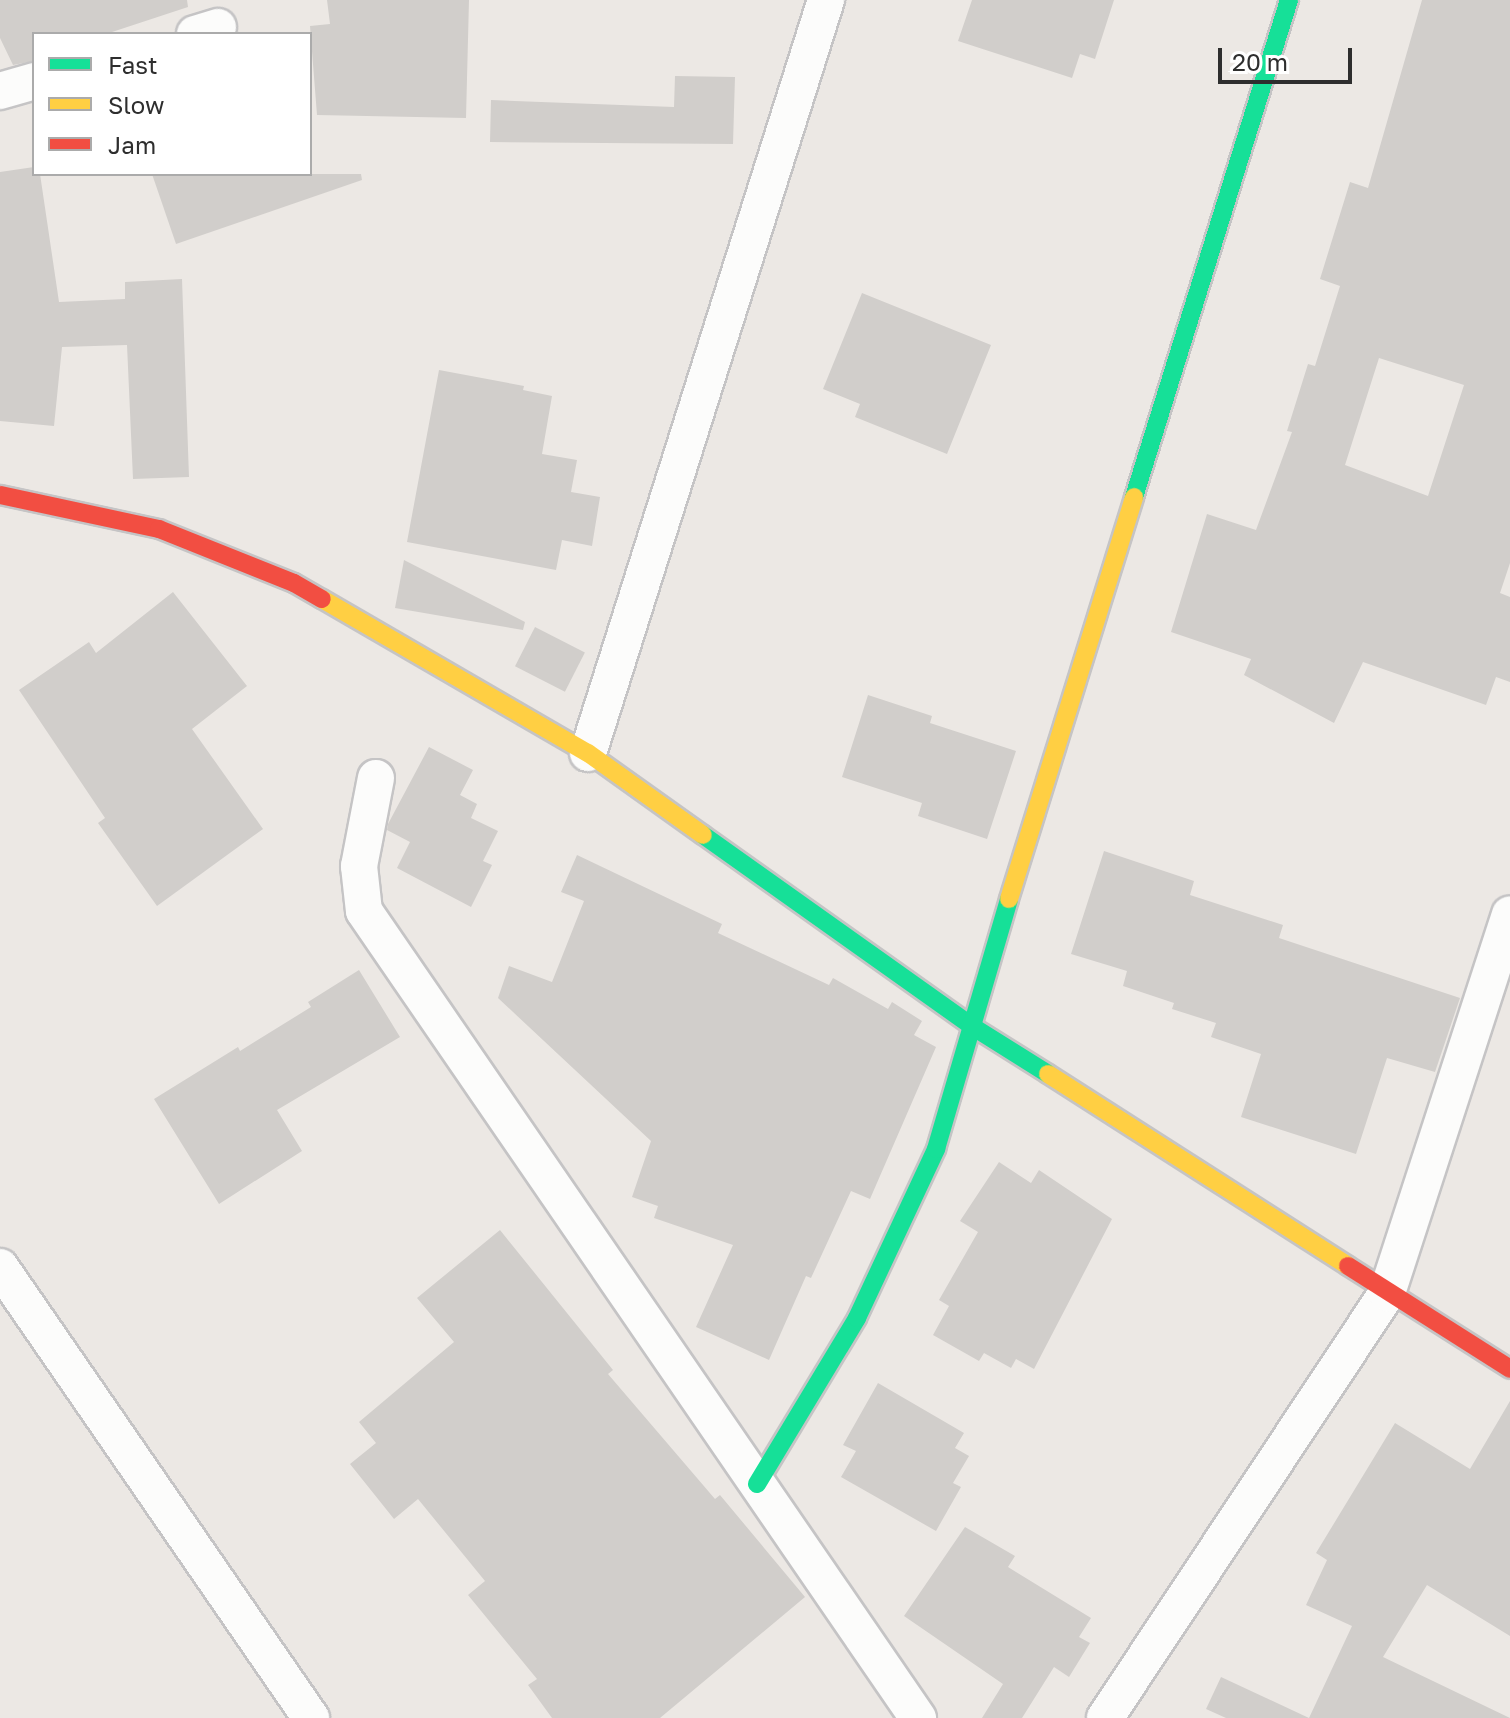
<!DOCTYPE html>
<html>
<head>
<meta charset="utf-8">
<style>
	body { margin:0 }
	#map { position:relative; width:1510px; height:1718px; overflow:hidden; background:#ece8e4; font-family:"Golos Text",sans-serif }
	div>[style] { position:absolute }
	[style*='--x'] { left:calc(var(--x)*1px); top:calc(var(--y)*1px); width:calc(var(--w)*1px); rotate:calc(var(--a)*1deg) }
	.building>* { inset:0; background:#d1cecb; transform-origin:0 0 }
	.roads { filter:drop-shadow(2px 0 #c5c4c5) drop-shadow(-2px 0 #c5c4c5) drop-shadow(0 2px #c5c4c5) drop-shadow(0 -2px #c5c4c5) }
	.street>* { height:36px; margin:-18px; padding:0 18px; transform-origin:18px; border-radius:18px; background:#fcfcfb }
	.fast>* { height:18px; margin:-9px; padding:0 9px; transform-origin:9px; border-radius:9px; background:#16e098 }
	.slow>* { height:18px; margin:-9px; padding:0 9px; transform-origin:9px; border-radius:9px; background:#ffcf43 }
	.jam>* { height:18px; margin:-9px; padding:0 9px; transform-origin:9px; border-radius:9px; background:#f24e42 }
	span { translate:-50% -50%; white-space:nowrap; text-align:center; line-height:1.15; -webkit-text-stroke:6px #fff; paint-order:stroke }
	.legend { position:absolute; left:32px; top:32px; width:280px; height:144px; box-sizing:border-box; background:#fff; border:2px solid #ababab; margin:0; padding:10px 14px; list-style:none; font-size:24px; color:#2e2e2e }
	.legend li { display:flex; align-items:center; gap:16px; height:40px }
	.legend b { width:40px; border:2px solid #ababab }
	.scale { position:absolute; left:1218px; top:48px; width:134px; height:36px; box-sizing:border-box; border:4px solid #2e2e2e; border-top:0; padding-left:10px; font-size:24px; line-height:28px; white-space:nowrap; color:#2e2e2e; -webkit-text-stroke:6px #fff; paint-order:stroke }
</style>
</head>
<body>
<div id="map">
	<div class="building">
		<div style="clip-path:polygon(0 0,187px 0,188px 7px,106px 34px,34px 34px,34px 61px,13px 65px,0 38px)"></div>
		<div style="clip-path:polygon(327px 0,469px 0,466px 118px,317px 115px,310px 26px,330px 24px)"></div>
		<div style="clip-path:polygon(972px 0,1114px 0,1095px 59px,1080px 54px,1072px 78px,958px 41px)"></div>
		<div style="clip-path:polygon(evenodd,1422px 0,1510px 0,1510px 563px,1500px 593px,1510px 597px,1510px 682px,1496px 677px,1486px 705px,1363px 662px,1334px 723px,1244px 675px,1251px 659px,1171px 632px,1207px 514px,1256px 530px,1292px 432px,1287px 431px,1308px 364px,1315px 366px,1340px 286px,1320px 279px,1350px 182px,1368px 188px,1422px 0,1379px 358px,1464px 385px,1428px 496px,1345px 465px,1379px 358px)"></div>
		<div style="clip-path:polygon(675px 76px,735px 77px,733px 144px,490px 142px,491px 100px,674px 107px)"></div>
		<div style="clip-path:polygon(34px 167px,34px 174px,40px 174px,59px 302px,125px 299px,125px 282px,182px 279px,189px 477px,133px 479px,127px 345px,62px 347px,54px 426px,0 421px,0 172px)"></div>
		<div style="clip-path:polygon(152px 174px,361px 174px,362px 180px,176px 244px)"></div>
		<div style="clip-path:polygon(862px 293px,991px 345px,947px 454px,855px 417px,860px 404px,823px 389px)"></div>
		<div style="clip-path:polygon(439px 370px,524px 386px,523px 390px,552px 396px,542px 454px,577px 460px,571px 492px,600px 497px,592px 546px,562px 540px,556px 570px,407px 542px)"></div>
		<div style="clip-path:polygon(404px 560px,525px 622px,523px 630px,395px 608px)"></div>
		<div style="clip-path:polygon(173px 592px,247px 686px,192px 729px,263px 829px,157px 906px,98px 823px,105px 818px,19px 690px,89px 642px,96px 653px)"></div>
		<div style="left:535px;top:627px;width:56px;height:44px;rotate:27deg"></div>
		<div style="clip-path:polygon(868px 695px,932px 716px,930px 723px,1016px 751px,987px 839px,918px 816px,922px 803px,842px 777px)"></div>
		<div style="clip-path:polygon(429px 747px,473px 770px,460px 795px,477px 804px,471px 818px,498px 831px,483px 861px,492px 865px,471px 907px,397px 868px,410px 842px,387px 830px,388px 824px)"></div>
		<div style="clip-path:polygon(1104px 851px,1194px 881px,1190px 895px,1283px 925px,1279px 938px,1460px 998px,1435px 1072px,1387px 1058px,1356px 1154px,1241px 1117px,1261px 1054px,1211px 1037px,1216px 1023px,1172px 1009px,1174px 1003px,1123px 986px,1127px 971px,1071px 954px)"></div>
		<div style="clip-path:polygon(577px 855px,722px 924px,718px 933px,829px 985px,833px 978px,888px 1009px,892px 1002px,922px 1021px,914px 1035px,936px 1047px,870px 1199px,851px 1191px,811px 1278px,806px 1276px,769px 1360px,696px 1327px,733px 1245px,654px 1218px,658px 1206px,632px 1197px,651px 1141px,498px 998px,509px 966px,552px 982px,584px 901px,561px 892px)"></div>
		<div style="clip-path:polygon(359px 970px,400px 1037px,277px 1110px,302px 1151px,219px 1204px,154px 1099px,238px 1047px,240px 1051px,311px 1007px,308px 1002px)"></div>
		<div style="clip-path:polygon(999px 1162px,1031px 1183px,1039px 1170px,1112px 1219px,1034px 1369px,1016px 1359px,1011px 1368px,984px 1353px,979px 1361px,933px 1335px,949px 1306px,939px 1300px,978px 1232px,960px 1221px)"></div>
		<div style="clip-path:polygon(500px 1230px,613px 1370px,608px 1374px,715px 1499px,720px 1495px,805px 1597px,660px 1718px,552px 1718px,528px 1685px,537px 1679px,468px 1595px,485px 1581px,418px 1499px,394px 1519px,350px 1464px,376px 1443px,359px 1422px,454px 1342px,417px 1298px)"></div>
		<div style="clip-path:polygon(878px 1383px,964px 1433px,955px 1448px,969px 1456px,953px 1483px,961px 1487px,936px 1531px,841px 1477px,856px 1451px,843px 1445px)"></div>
		<div style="clip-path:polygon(1510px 1401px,1510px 1636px,1427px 1585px,1383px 1657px,1510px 1718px,1309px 1718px,1352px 1626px,1306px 1605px,1327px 1560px,1316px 1553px,1395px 1423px,1470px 1469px)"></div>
		<div style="clip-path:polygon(965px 1527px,1015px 1556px,1008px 1567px,1091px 1618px,1079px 1637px,1090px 1643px,1069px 1677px,1054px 1667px,1022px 1718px,982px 1718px,1003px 1684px,904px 1616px)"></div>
		<div style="clip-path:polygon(1221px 1677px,1309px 1718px,1226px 1718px,1206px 1709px)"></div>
	</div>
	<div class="roads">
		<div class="street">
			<div style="--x:195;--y:34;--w:24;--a:-17"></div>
			<div style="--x:0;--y:91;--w:35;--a:-16"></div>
			<div style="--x:588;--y:753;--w:790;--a:-72.46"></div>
			<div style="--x:376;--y:778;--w:90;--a:100.9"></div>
			<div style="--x:359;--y:866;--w:45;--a:83.7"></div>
			<div style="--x:364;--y:911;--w:979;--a:55.53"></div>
			<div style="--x:0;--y:1267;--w:548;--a:55.41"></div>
			<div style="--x:1105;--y:1718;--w:510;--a:-56.43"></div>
			<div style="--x:1387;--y:1293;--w:398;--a:-72"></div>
		</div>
		<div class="fast">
			<div style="--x:1134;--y:497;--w:521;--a:-72.68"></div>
			<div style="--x:703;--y:835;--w:328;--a:35.4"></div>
			<div style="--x:970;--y:1025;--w:92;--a:32.1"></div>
			<div style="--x:757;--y:1484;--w:194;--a:-58.9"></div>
			<div style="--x:857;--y:1318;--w:187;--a:-64.9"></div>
			<div style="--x:936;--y:1149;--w:260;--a:-73.7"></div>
		</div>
		<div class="slow">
			<div style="--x:322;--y:599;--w:307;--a:30.1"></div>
			<div style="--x:588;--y:753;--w:141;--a:35.5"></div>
			<div style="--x:1009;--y:899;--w:421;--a:-72.7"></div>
			<div style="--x:1048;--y:1074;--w:356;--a:32.6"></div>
		</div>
		<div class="jam">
			<div style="--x:0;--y:495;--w:163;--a:12.1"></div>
			<div style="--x:159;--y:529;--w:145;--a:21.8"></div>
			<div style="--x:294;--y:583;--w:32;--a:30"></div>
			<div style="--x:1348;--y:1266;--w:192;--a:32.4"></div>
		</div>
	</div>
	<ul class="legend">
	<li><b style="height:10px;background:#16e098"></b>Fast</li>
	<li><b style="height:10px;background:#ffcf43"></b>Slow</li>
	<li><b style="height:10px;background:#f24e42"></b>Jam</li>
	</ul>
	<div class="scale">20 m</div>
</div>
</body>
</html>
